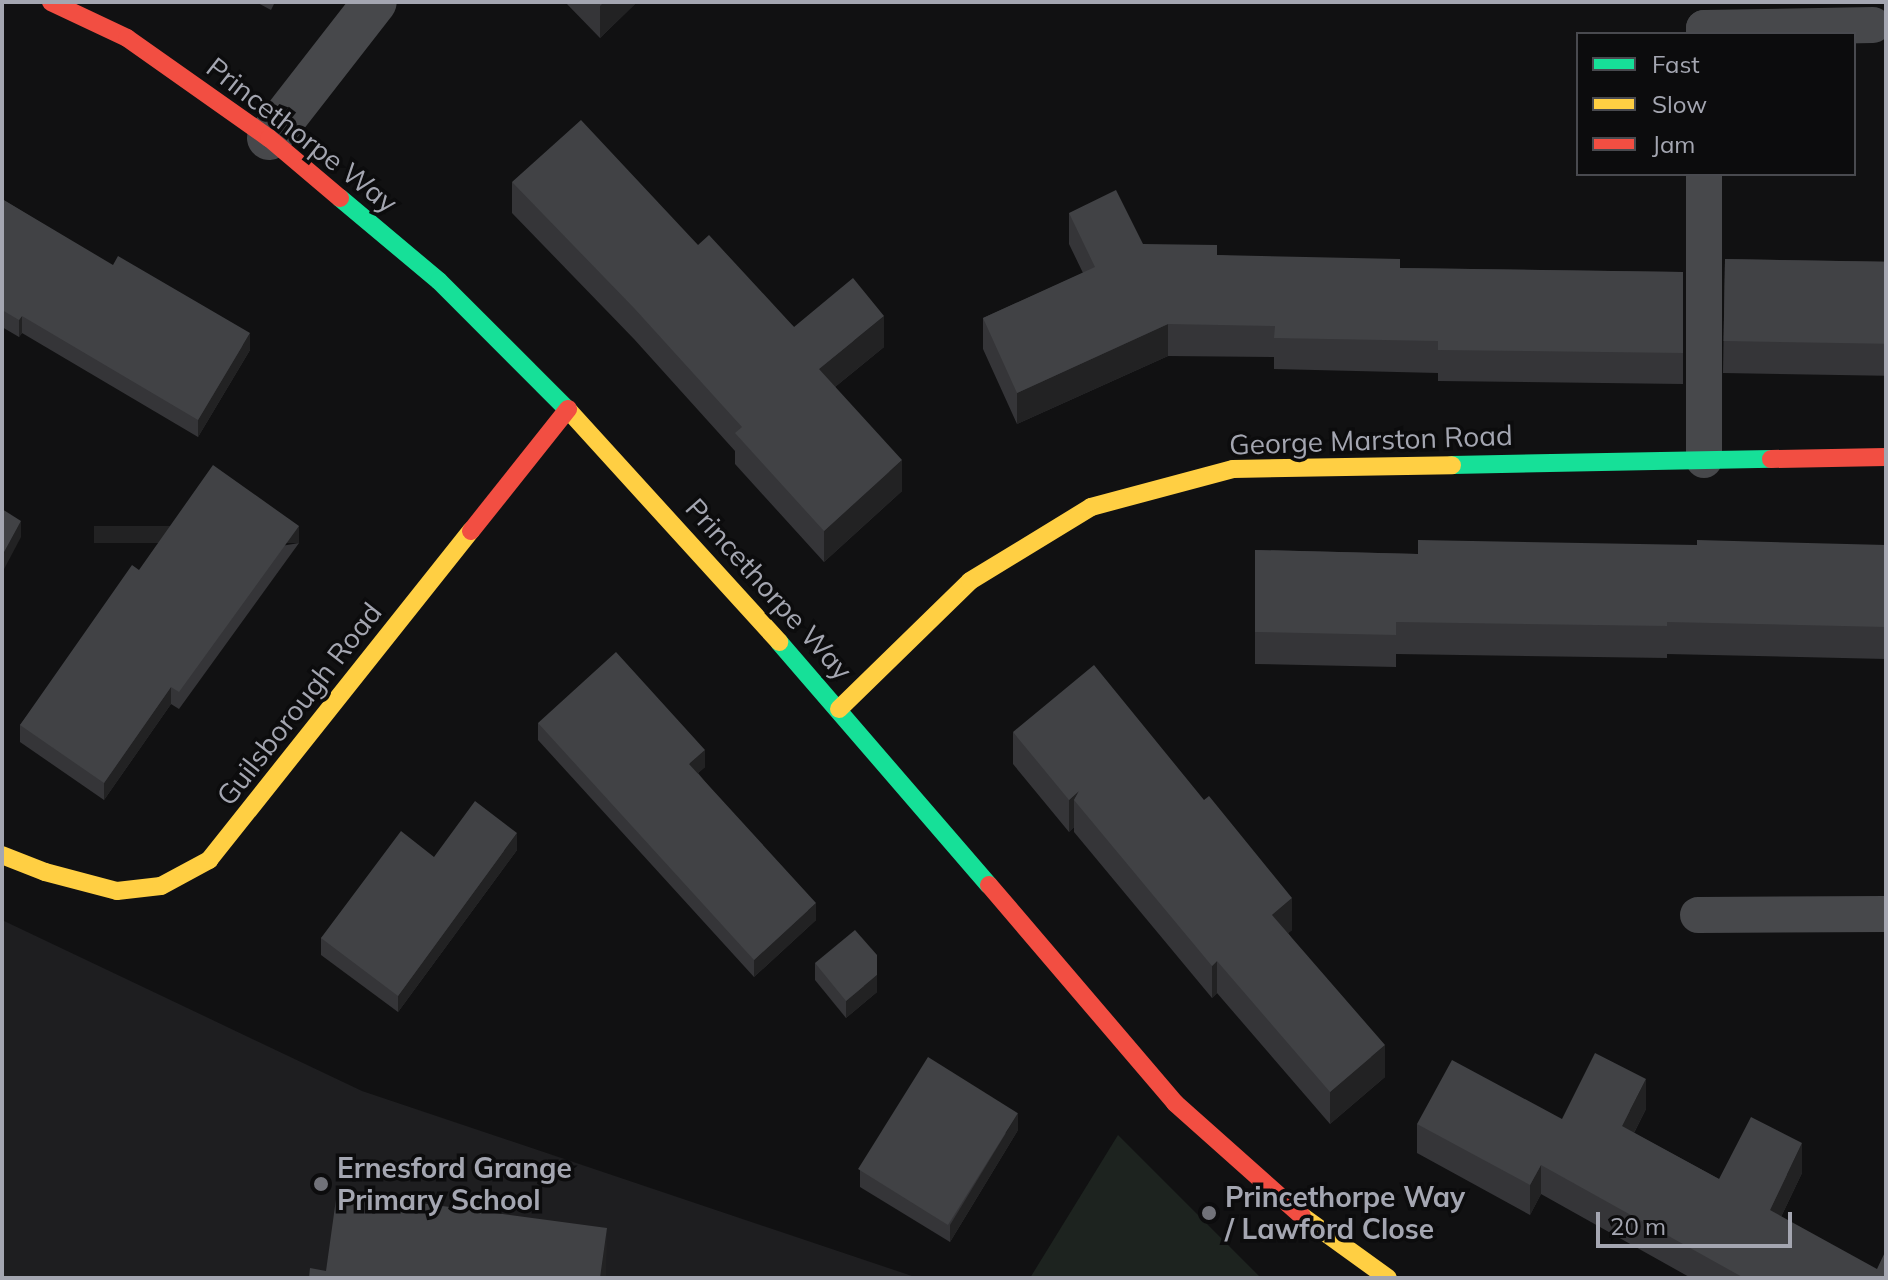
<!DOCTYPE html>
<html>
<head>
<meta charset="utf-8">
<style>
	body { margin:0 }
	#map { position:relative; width:1888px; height:1280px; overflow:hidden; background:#111112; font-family:Mulish,sans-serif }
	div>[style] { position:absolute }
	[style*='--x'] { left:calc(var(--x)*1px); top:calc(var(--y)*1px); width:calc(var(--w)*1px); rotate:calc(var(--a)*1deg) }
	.built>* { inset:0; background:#1e1e20 }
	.green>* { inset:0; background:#1d231f }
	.lane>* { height:36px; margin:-18px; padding:0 18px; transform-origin:18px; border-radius:18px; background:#47484b }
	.street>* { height:44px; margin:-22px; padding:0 22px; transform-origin:22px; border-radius:22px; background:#47484b }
	.fast>* { height:18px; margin:-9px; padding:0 9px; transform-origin:9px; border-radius:9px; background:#16e098 }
	.slow>* { height:18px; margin:-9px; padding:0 9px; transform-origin:9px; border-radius:9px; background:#ffcf43 }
	.jam>* { height:18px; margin:-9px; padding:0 9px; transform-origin:9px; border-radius:9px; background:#f24e42 }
	.wall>* { inset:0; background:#353538; transform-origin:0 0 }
	.shaded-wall>* { inset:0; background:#222223; transform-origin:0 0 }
	.building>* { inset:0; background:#414245; transform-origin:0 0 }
	.dots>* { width:22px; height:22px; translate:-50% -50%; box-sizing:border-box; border:4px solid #0c0c0d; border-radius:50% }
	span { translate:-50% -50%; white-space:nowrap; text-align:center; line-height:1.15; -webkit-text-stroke:7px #0c0c0d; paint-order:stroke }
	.street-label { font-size:28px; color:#a4a6b1 }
	.poi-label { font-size:28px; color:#a4a6b1; font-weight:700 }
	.left { translate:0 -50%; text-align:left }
	.frame { position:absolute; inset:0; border:4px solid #a4a6b1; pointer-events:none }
	.legend { position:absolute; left:1576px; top:32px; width:280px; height:144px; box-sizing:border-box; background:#0c0c0d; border:2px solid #494a4f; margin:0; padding:10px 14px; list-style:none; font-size:24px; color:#a4a6b1 }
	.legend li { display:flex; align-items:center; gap:16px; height:40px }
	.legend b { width:40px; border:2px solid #494a4f }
	.scale { position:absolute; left:1596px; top:1212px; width:196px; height:36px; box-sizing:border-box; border:4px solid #a4a6b1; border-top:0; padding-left:10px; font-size:24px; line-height:28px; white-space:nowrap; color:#a4a6b1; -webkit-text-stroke:6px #0c0c0d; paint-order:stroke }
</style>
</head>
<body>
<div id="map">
	<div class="built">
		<div style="clip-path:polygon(2px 920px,362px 1091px,918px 1278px,2px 1278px)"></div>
	</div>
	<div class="green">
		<div style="clip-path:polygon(1118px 1135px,1261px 1278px,1030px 1278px)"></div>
	</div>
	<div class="lane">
		<div style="--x:1704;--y:34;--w:6;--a:-90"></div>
		<div style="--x:1704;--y:28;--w:169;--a:-1"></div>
		<div style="--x:1704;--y:460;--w:286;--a:-90"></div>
		<div style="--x:1698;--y:915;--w:188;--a:-0.3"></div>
	</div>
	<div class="street">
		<div style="--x:269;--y:138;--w:172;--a:-52.1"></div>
	</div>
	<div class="fast">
		<div style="--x:340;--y:198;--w:129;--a:40"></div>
		<div style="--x:439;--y:281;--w:185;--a:45"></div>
		<div style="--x:1452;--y:465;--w:319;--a:-1.1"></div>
		<div style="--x:779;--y:642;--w:321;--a:49.2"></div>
	</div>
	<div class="slow">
		<div style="--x:570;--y:412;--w:311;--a:47.7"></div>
		<div style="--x:839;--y:709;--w:183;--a:-44.3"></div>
		<div style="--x:970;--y:581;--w:142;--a:-31.4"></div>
		<div style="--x:1091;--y:507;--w:147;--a:-15"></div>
		<div style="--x:1233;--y:469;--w:219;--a:-1"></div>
		<div style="--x:2;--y:855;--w:46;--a:21.6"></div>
		<div style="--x:45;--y:872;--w:74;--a:14.8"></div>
		<div style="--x:117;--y:891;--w:44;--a:-6.5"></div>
		<div style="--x:161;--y:886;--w:55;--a:-28.4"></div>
		<div style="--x:209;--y:860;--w:421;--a:-51.5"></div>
		<div style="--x:1302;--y:1216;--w:106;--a:35.8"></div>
	</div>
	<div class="jam">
		<div style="--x:51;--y:2;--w:84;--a:25.3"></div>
		<div style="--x:127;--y:38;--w:174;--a:35.2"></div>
		<div style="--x:269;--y:138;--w:93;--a:40.2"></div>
		<div style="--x:1771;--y:459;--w:115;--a:-1"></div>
		<div style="--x:471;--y:531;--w:156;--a:-51.5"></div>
		<div style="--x:989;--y:885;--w:287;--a:49.5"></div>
		<div style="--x:1175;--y:1103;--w:170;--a:41.7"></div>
	</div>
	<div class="wall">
		<div style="clip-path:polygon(256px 2px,275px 2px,271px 10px)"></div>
		<div style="clip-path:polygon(565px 2px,637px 2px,600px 38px)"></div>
		<div style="clip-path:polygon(512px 182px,698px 245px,794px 327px,884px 347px,835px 387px,902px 491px,824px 562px,735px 464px,735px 451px,634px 339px,512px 213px)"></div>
		<div style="clip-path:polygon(2px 199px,250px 350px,198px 437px,22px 333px,19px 337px,2px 327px)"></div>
		<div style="clip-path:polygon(1069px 213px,1143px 244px,1217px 255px,1400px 268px,1683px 272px,1683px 384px,1438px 381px,1438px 373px,1274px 369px,1274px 357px,1168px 356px,1017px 424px,983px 349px,983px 318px,1083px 273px,1069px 244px)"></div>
		<div style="left:1725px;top:259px;width:161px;height:114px;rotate:1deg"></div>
		<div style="clip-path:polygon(299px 543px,179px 709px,171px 704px,104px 800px,20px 742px,20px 725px,139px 570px)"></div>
		<div style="clip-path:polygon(1697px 545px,1886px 545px,1886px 659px,1667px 654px,1667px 658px,1396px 654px,1396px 667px,1255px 664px,1255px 550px,1418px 554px)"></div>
		<div style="clip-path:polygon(538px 723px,705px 767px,698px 773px,816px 920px,754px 977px,538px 740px)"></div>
		<div style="clip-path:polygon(1013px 732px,1292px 930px,1288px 933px,1385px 1077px,1330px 1124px,1217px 993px,1212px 998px,1074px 832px,1074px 827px,1069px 832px,1013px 764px)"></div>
		<div style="clip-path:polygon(517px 850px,398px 1012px,321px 955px,321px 938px,434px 857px)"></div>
		<div style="clip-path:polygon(815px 963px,877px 992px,846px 1018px,815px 980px)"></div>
		<div style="clip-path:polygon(1646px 1109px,1634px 1133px,1719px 1179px,1802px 1173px,1781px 1217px,1886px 1278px,1691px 1278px,1541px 1194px,1530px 1215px,1417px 1153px,1417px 1124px,1562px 1119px)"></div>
		<div style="clip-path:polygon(1018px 1130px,950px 1242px,860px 1187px,860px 1170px)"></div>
	</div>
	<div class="shaded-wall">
		<div style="clip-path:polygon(604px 2px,637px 2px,600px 38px,600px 6px)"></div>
		<div style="clip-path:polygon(22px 316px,22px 333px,19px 337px,19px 320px)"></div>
		<div style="clip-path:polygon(884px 316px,884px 347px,819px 400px,819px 369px)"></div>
		<div style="clip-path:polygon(1168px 324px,1168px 356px,1017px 424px,1017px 393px)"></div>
		<div style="clip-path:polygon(250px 333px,250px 350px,198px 437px,198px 420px)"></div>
		<div style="clip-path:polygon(902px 460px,902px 491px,824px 562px,824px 531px)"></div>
		<div style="clip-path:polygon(21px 521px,21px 537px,2px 573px,2px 556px)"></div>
		<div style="left:299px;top:526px;width:17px;height:205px;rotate:90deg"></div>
		<div style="clip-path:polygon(171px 687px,171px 704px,104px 800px,104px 783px)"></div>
		<div style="clip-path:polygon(705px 750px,705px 767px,689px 781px,689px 764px)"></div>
		<div style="clip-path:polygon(1079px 791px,1074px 800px,1074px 827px,1069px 832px,1069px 800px)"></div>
		<div style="clip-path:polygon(517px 833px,517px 850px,398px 1012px,398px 996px)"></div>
		<div style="clip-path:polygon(1292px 898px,1292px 930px,1272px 947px,1272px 915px)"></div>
		<div style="clip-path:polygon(816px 903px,816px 920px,754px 977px,754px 960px)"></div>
		<div style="clip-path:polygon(1217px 961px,1217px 993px,1212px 998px,1212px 966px)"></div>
		<div style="clip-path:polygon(877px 975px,877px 992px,846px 1018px,846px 1001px)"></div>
		<div style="clip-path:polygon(1385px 1045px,1385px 1077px,1330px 1124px,1330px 1092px)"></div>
		<div style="clip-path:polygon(1646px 1079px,1646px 1109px,1622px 1156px,1622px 1126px)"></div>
		<div style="clip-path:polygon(1018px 1113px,1018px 1130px,950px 1242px,950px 1225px)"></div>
		<div style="clip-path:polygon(1802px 1143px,1802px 1173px,1770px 1240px,1770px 1210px)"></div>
		<div style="clip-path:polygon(1541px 1165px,1541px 1194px,1530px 1215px,1530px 1185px)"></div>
		<div style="clip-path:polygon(607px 1228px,606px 1278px,600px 1278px)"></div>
	</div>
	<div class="building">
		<div style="clip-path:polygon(581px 120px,698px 245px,709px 235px,794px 327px,853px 278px,884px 316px,819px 369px,902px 460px,824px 531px,735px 433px,742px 427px,634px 308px,512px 182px)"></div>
		<div style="clip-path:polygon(1116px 190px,1143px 244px,1217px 245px,1217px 255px,1400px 259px,1400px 268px,1683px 272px,1683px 353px,1438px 350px,1438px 341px,1274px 338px,1275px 326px,1168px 324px,1017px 393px,983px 318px,1095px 267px,1069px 213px)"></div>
		<div style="clip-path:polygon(2px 199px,113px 265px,118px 256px,250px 333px,198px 420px,22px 316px,19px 320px,2px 310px)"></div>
		<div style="left:1725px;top:259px;width:161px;height:82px;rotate:1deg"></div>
		<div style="clip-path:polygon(213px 465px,299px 526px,179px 692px,171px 687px,104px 783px,20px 725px,132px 565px,139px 570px)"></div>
		<div style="clip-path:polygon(2px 509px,21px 521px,2px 556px)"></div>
		<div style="clip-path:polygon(1418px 540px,1697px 545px,1697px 540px,1886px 545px,1886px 627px,1667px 622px,1667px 626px,1396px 622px,1396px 635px,1255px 632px,1255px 550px,1418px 554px)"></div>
		<div style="clip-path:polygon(616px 652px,705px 750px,689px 764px,816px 903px,754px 960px,538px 723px)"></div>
		<div style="clip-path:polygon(1094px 665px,1204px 800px,1209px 796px,1292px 898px,1272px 915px,1385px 1045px,1330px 1092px,1217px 961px,1212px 966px,1074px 800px,1079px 791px,1069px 800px,1013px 732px)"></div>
		<div style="clip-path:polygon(475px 801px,517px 833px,398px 996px,321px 938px,401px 831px,434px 857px)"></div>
		<div style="clip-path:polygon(855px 930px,877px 955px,877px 975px,846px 1001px,815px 963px)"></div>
		<div style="clip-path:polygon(1595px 1053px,1646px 1079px,1622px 1126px,1719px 1179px,1751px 1117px,1802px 1143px,1770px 1210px,1877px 1269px,1886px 1250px,1886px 1278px,1744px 1278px,1541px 1165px,1530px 1185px,1417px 1124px,1452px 1060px,1562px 1119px)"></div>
		<div style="left:928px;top:1057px;width:106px;height:132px;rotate:32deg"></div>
		<div style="clip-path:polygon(337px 1192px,607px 1228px,600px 1278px,309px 1278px,310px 1268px,326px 1271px)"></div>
	</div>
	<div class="dots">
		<div style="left:321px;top:1184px;background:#717279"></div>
		<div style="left:1209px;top:1213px;background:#717279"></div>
	</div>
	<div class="street-label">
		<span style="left:302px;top:135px;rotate:38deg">Princethorpe Way</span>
		<span style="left:1371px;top:440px;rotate:-2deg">George Marston Road</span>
		<span style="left:769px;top:589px;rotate:48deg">Princethorpe Way</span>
		<span style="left:299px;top:704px;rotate:-52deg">Guilsborough Road</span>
	</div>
	<div class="poi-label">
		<span class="left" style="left:337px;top:1184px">Ernesford Grange<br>Primary School</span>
		<span class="left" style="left:1225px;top:1213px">Princethorpe Way<br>/ Lawford Close</span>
	</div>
	<div class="frame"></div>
	<ul class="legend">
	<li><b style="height:10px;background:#16e098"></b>Fast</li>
	<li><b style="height:10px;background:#ffcf43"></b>Slow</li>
	<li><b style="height:10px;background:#f24e42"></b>Jam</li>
	</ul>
	<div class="scale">20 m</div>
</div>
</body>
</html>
